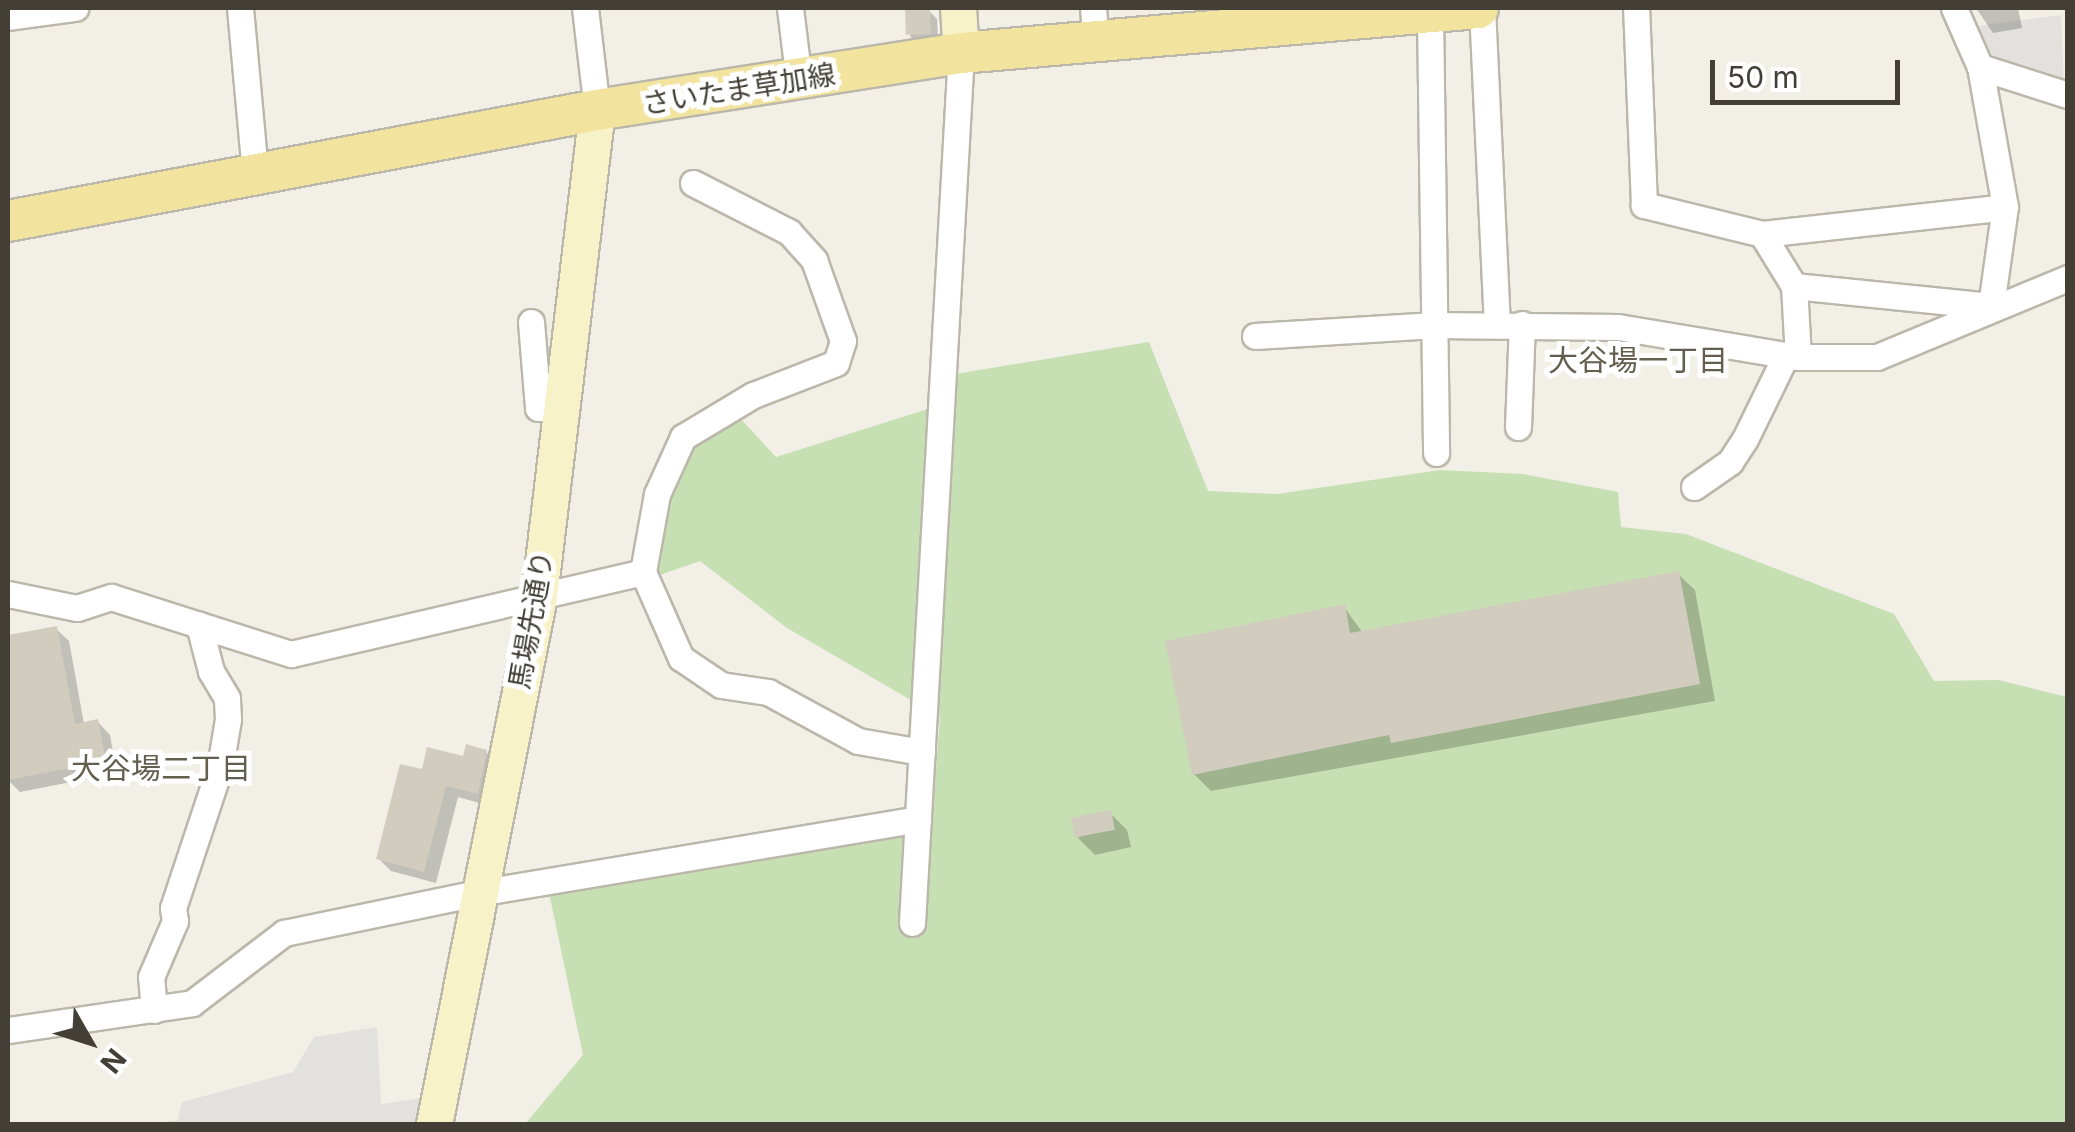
<!DOCTYPE html>
<html>
<head>
<meta charset="utf-8">
<style>
	body { margin:0 }
	#map { position:relative; width:2075px; height:1132px; overflow:hidden; background:#f1efe6; font-family:Inter,"Noto Sans JP",sans-serif }
	div>[style] { position:absolute }
	[style*='--x'] { left:calc(var(--x)*1px); top:calc(var(--y)*1px); width:calc(var(--w)*1px); rotate:calc(var(--a)*1deg) }
	.green>* { inset:0; background:#c7e0b3 }
	.parking>* { inset:0; background:#e2e1de }
	.shadow>* { inset:0; background:#0003 }
	.building>* { inset:0; background:#d1ccbd; transform-origin:0 0 }
	.roads { filter:drop-shadow(2px 0 #bbb7aa) drop-shadow(-2px 0 #bbb7aa) drop-shadow(0 2px #bbb7aa) drop-shadow(0 -2px #bbb7aa) }
	.street>* { height:25px; margin:-12.5px; padding:0 12.5px; transform-origin:12.5px; border-radius:12.5px; background:#fff }
	.secondary>* { height:35px; margin:-17.5px; padding:0 17.5px; transform-origin:17.5px; border-radius:17.5px; background:#f8f2c9 }
	.primary>* { height:40px; margin:-20px; padding:0 20px; transform-origin:20px; border-radius:20px; background:#f2e49e }
	span { translate:-50% -50%; white-space:nowrap; text-align:center; line-height:1.15; -webkit-text-stroke:10px #fff; paint-order:stroke }
	.street-label { font-size:28px; color:#433f36 }
	.neighbourhood-label { font-size:30px; color:#645e4f }
	.frame { position:absolute; inset:0; border:10px solid #433f36; pointer-events:none }
	.north { position:absolute; left:40px; top:992px; width:100px; height:100px; -webkit-text-stroke:8px #fff; paint-order:stroke; rotate:129deg; font-size:28px; font-weight:700; line-height:40px; text-align:center; color:#433f36 }
	.north::after { content:''; display:block; margin:auto; width:35px; height:45px; background:#433f36; clip-path:polygon(50% 0,100% 100%,50% 72%,0 100%) }
	.scale { position:absolute; left:1710px; top:60px; width:190px; height:45px; box-sizing:border-box; border:5px solid #433f36; border-top:0; padding-left:12px; font-size:30px; line-height:35px; white-space:nowrap; color:#433f36; -webkit-text-stroke:8px #fff; paint-order:stroke }
</style>
</head>
<body>
<div id="map">
	<div class="green">
		<div style="clip-path:polygon(1149px 342px,1208px 491px,1277px 494px,1440px 470px,1523px 474px,1618px 492px,1621px 527px,1686px 534px,1894px 614px,1934px 681px,1998px 680px,2067px 697px,2067px 1124px,525px 1124px,583px 1055px,548px 888px,932px 823px,940px 717px,787px 628px,700px 561px,654px 577px,665px 510px,688px 449px,737px 415px,776px 457px,953px 401px,955px 374px)"></div>
	</div>
	<div class="parking">
		<div style="clip-path:polygon(2061px 15px,2064px 85px,1996px 62px,1978px 26px)"></div>
		<div style="clip-path:polygon(377px 1027px,381px 1104px,429px 1097px,423px 1124px,148px 1124px,178px 1120px,182px 1102px,293px 1072px,314px 1037px)"></div>
	</div>
	<div class="shadow">
		<div style="clip-path:polygon(1976px 8px,2018px 8px,2022px 28px,1993px 33px)"></div>
		<div style="clip-path:polygon(929px 11px,937px 19px,938px 41px,918px 44px,910px 36px)"></div>
		<div style="clip-path:polygon(1678px 574px,1695px 590px,1715px 701px,1211px 791px,1194px 774px,1344px 607px,1363px 633px)"></div>
		<div style="clip-path:polygon(56px 629px,69px 641px,84px 724px,98px 722px,110px 735px,117px 773px,20px 792px,8px 780px,8px 638px)"></div>
		<div style="clip-path:polygon(486px 752px,498px 765px,490px 806px,458px 797px,436px 883px,391px 871px,379px 859px,423px 772px)"></div>
		<div style="clip-path:polygon(1110px 813px,1127px 830px,1131px 847px,1095px 855px,1078px 838px)"></div>
	</div>
	<div class="building">
		<div style="left:930px;top:9px;width:25px;height:25px;rotate:88deg"></div>
		<div style="clip-path:polygon(1679px 571px,1700px 684px,1391px 743px,1389px 735px,1192px 775px,1165px 641px,1345px 604px,1350px 633px)"></div>
		<div style="clip-path:polygon(57px 626px,75px 724px,98px 719px,106px 761px,8px 780px,8px 635px)"></div>
		<div style="clip-path:polygon(466px 744px,487px 750px,478px 794px,446px 786px,424px 872px,376px 859px,400px 764px,422px 769px,427px 747px,463px 756px)"></div>
		<div style="left:1111px;top:810px;width:20px;height:41px;rotate:79deg"></div>
	</div>
	<div class="roads">
		<div class="street">
			<div style="--x:240;--y:8;--w:165;--a:84.8"></div>
			<div style="--x:585;--y:8;--w:103;--a:83.3"></div>
			<div style="--x:790;--y:8;--w:74;--a:83"></div>
			<div style="--x:1093;--y:8;--w:34;--a:85"></div>
			<div style="--x:1482;--y:8;--w:316;--a:87.3"></div>
			<div style="--x:1954;--y:8;--w:64;--a:66.2"></div>
			<div style="--x:1980;--y:67;--w:92;--a:17.7"></div>
			<div style="--x:1430;--y:15;--w:438;--a:89.2"></div>
			<div style="--x:8;--y:17;--w:68;--a:-7.7"></div>
			<div style="--x:693;--y:183;--w:108;--a:27"></div>
			<div style="--x:789;--y:232;--w:38;--a:48"></div>
			<div style="--x:814;--y:260;--w:86;--a:70.3"></div>
			<div style="--x:843;--y:341;--w:23;--a:108"></div>
			<div style="--x:836;--y:363;--w:89;--a:158.9"></div>
			<div style="--x:753;--y:395;--w:82;--a:149"></div>
			<div style="--x:683;--y:437;--w:63;--a:114.5"></div>
			<div style="--x:657;--y:494;--w:79;--a:100.2"></div>
			<div style="--x:643;--y:572;--w:94;--a:66.2"></div>
			<div style="--x:681;--y:658;--w:48;--a:34"></div>
			<div style="--x:721;--y:685;--w:48;--a:8.5"></div>
			<div style="--x:768;--y:692;--w:102;--a:28.6"></div>
			<div style="--x:858;--y:741;--w:65;--a:9.8"></div>
			<div style="--x:1762;--y:234;--w:244;--a:-6.3"></div>
			<div style="--x:1794;--y:286;--w:198;--a:5.8"></div>
			<div style="--x:1991;--y:306;--w:100;--a:-82"></div>
			<div style="--x:2005;--y:207;--w:142;--a:-100.1"></div>
			<div style="--x:531;--y:322;--w:86;--a:85.3"></div>
			<div style="--x:538;--y:408;--w:24;--a:0"></div>
			<div style="--x:1255;--y:336;--w:180;--a:-3.5"></div>
			<div style="--x:1435;--y:325;--w:183;--a:0.6"></div>
			<div style="--x:1618;--y:327;--w:182;--a:9.5"></div>
			<div style="--x:1798;--y:357;--w:71;--a:-93.2"></div>
			<div style="--x:1794;--y:286;--w:61;--a:-121.6"></div>
			<div style="--x:1762;--y:234;--w:122;--a:-166.2"></div>
			<div style="--x:1644;--y:205;--w:197;--a:-92.3"></div>
			<div style="--x:1798;--y:357;--w:79;--a:0"></div>
			<div style="--x:1877;--y:357;--w:207;--a:-22.5"></div>
			<div style="--x:1518;--y:427;--w:103;--a:-87.8"></div>
			<div style="--x:1694;--y:487;--w:44;--a:-34.8"></div>
			<div style="--x:1730;--y:462;--w:27;--a:-57"></div>
			<div style="--x:1745;--y:439;--w:93;--a:-64"></div>
			<div style="--x:8;--y:594;--w:70;--a:11.5"></div>
			<div style="--x:77;--y:608;--w:36;--a:-18"></div>
			<div style="--x:111;--y:597;--w:189;--a:17.6"></div>
			<div style="--x:291;--y:654;--w:361;--a:-13.1"></div>
			<div style="--x:912;--y:923;--w:871;--a:-86.78"></div>
			<div style="--x:154;--y:1010;--w:33;--a:-95"></div>
			<div style="--x:151;--y:977;--w:61;--a:-66.8"></div>
			<div style="--x:175;--y:921;--w:13;--a:-99"></div>
			<div style="--x:173;--y:908;--w:149;--a:-71.6"></div>
			<div style="--x:220;--y:767;--w:49;--a:-80.5"></div>
			<div style="--x:228;--y:719;--w:21;--a:-93"></div>
			<div style="--x:227;--y:698;--w:31;--a:-121"></div>
			<div style="--x:211;--y:671;--w:48;--a:-104.6"></div>
			<div style="--x:8;--y:1030;--w:186;--a:-8.3"></div>
			<div style="--x:192;--y:1003;--w:116;--a:-37.3"></div>
			<div style="--x:284;--y:933;--w:197;--a:-11.7"></div>
			<div style="--x:477;--y:893;--w:447;--a:-9.5"></div>
		</div>
		<div class="secondary">
			<div style="--x:958;--y:8;--w:45;--a:86.2"></div>
			<div style="--x:434;--y:1124;--w:538;--a:-78.75"></div>
			<div style="--x:539;--y:596;--w:489;--a:-83.2"></div>
		</div>
		<div class="primary">
			<div style="--x:8;--y:221;--w:599;--a:-10.67"></div>
			<div style="--x:597;--y:110;--w:368;--a:-8.9"></div>
			<div style="--x:961;--y:53;--w:519;--a:-4.97"></div>
		</div>
	</div>
	<div class="street-label">
		<span style="left:739px;top:89px;rotate:-9deg">さいたま草加線</span>
		<span style="left:531px;top:620px;rotate:-80deg">馬場先通り</span>
	</div>
	<div class="neighbourhood-label">
		<span style="left:1638px;top:360px">大谷場一丁目</span>
		<span style="left:161px;top:768px">大谷場二丁目</span>
	</div>
	<div class="frame"></div>
	<div class="north">N</div>
	<div class="scale">50 m</div>
</div>
</body>
</html>
